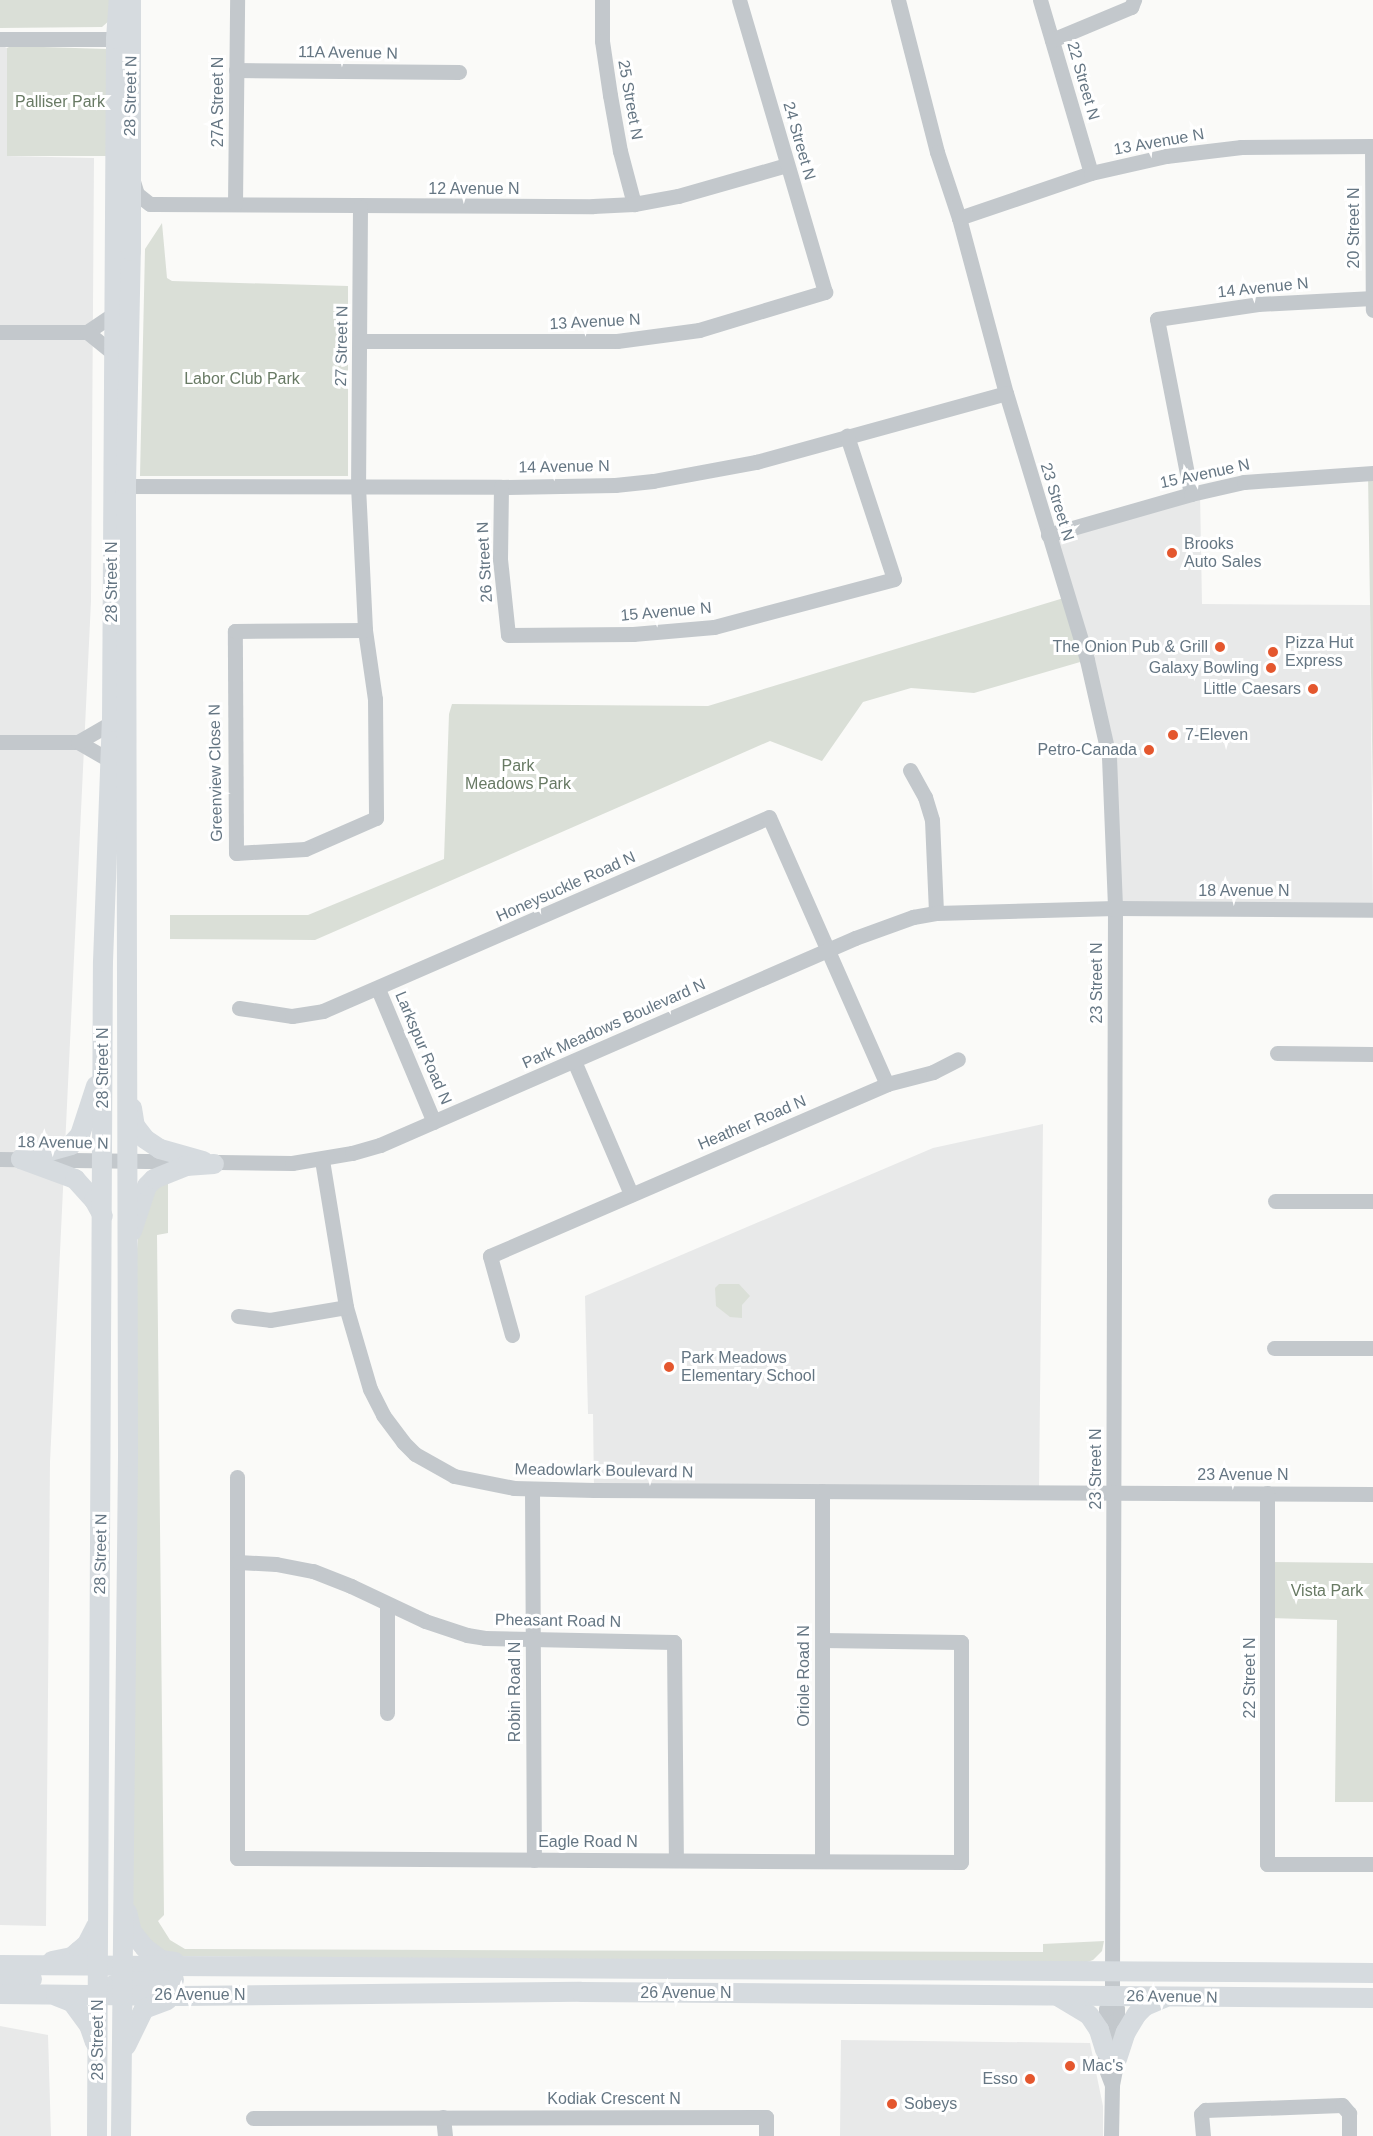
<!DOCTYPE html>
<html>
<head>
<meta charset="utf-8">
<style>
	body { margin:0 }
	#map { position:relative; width:1373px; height:2136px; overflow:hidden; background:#fafaf8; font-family:Arial,sans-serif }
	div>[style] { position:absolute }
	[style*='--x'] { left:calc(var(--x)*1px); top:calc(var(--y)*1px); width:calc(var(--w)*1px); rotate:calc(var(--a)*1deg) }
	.built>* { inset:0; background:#e8e9e9 }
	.green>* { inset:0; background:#dadfd7 }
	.minor>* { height:15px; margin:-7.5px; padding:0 7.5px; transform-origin:7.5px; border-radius:7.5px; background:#c3c8cc }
	.major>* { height:20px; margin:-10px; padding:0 10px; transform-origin:10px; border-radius:10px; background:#d6dbdf }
	.dots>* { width:16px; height:16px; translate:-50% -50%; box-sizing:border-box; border:3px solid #fff; border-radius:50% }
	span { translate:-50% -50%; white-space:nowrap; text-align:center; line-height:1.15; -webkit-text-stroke:6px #fff; paint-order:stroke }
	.street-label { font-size:16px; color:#657683 }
	.park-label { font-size:16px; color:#687a64 }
	.poi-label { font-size:16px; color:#657683 }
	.left { translate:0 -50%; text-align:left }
	.right { translate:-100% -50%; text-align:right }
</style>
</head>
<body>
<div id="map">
	<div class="built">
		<div style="clip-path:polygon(0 45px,7px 48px,7px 156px,94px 158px,91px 601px,50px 1462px,46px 1926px,0 1925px)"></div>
		<div style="clip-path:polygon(1200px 492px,1202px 604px,1370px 605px,1373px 910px,1115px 908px,1111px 780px,1048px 535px)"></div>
		<div style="clip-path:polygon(1043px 1124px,1039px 1490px,594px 1490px,593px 1414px,588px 1414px,585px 1296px,933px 1148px)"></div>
		<div style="clip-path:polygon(0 2026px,48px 2035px,51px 2136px,0 2136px)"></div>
		<div style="clip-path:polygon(841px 2040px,1090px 2043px,1103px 2106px,1103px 2136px,840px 2136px)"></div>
	</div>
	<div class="green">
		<div style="clip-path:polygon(0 0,110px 0,110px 20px,102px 27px,0 28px)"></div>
		<div style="clip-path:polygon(11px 46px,107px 49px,112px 156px,7px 156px,7px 48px)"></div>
		<div style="clip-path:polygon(162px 223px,167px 278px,172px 281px,348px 286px,348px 476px,140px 476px,145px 249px)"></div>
		<div style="clip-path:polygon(1368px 473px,1373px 473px,1373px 806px,1370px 605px)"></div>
		<div style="clip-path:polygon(1067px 597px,1087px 660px,974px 693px,911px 688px,863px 702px,822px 761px,770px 741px,315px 940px,170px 939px,170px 915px,308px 915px,444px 859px,449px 714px,452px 704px,708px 706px)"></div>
		<div style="clip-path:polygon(168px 1179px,168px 1233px,157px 1235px,164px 1915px,158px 1921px,170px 1940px,185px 1949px,1043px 1952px,1043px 1944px,1104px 1941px,1102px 1951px,1093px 1960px,1076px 1966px,162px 1956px,135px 1931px,130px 1890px,136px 1260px,139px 1227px,147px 1196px)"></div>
		<div style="clip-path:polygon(719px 1284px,739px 1284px,750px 1296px,742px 1305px,742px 1318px,730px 1317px,716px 1306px,715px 1288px)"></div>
		<div style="clip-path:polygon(1269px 1562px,1373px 1563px,1373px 1802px,1335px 1802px,1337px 1620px,1269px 1618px)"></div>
	</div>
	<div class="minor">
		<div style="--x:602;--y:0;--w:41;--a:90"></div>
		<div style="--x:602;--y:41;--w:55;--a:81.6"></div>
		<div style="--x:610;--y:95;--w:57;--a:79.9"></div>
		<div style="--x:620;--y:151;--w:55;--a:75.2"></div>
		<div style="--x:898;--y:0;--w:157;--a:75.6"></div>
		<div style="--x:937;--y:152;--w:70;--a:71.6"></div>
		<div style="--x:959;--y:218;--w:181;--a:75"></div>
		<div style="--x:1006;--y:393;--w:279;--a:73.1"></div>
		<div style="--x:1087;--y:660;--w:99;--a:77.2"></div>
		<div style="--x:1109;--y:757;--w:151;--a:87.7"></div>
		<div style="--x:1115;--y:908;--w:1088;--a:90.16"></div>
		<div style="--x:1112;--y:1996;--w:14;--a:69"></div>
		<div style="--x:1117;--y:2009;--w:50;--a:90"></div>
		<div style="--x:1117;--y:2059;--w:26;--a:101"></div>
		<div style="--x:1112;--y:2085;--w:51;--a:91.1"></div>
		<div style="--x:1040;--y:0;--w:180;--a:73.6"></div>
		<div style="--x:0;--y:39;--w:126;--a:0"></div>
		<div style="--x:1052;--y:40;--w:86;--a:-22.7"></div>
		<div style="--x:1131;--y:7;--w:8;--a:-67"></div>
		<div style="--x:236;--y:70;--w:223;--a:0.5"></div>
		<div style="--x:1372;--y:146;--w:164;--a:89.7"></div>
		<div style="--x:132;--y:178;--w:17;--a:73"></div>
		<div style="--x:137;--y:194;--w:16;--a:38"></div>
		<div style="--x:150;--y:204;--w:5;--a:0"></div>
		<div style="--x:155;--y:204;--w:438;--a:0.3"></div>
		<div style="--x:593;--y:206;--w:41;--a:-2.8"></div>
		<div style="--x:634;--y:204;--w:45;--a:-10.3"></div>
		<div style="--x:678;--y:196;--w:113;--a:-15.9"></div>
		<div style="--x:235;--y:204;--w:204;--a:-89.4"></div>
		<div style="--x:360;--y:207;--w:279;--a:90.4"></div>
		<div style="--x:358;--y:486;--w:144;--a:87.2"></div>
		<div style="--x:365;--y:630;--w:70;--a:81.8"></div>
		<div style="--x:375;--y:699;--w:119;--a:89.5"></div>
		<div style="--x:376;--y:818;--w:77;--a:156.4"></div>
		<div style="--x:305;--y:849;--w:69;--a:176.7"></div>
		<div style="--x:236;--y:853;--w:222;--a:-90.3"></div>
		<div style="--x:235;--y:631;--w:130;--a:-0.4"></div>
		<div style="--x:959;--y:218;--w:139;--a:-18.8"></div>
		<div style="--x:1091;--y:173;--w:77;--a:-12.8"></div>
		<div style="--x:1166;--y:156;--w:76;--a:-6.8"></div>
		<div style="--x:1241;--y:147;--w:132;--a:-0.4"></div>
		<div style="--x:0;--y:332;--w:87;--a:0"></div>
		<div style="--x:87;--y:332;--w:34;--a:-34"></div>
		<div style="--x:87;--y:332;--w:35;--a:39"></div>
		<div style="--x:360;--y:341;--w:257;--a:0"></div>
		<div style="--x:617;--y:341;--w:83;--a:-7.6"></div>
		<div style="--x:699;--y:330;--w:132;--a:-16.8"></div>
		<div style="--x:825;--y:292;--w:304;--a:-106.4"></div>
		<div style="--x:118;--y:486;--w:383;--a:0.1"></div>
		<div style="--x:501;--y:487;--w:114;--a:-1"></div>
		<div style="--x:615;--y:485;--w:38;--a:-6"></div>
		<div style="--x:653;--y:481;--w:105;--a:-10.5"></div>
		<div style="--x:756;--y:462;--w:259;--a:-15.4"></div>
		<div style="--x:501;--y:487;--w:72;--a:90.8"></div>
		<div style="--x:500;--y:559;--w:76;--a:84"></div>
		<div style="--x:508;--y:635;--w:125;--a:-0.5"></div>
		<div style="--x:633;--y:634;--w:81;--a:-4.9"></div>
		<div style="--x:714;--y:627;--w:186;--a:-14.9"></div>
		<div style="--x:894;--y:579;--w:151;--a:-108.2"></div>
		<div style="--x:1191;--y:494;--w:178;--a:-101"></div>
		<div style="--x:1157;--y:319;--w:102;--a:-8.4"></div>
		<div style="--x:1258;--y:304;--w:115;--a:-3"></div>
		<div style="--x:1048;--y:535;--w:149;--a:-16"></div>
		<div style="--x:1191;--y:494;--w:54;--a:-12.8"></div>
		<div style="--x:1244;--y:482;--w:129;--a:-4"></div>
		<div style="--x:0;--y:742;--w:78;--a:0"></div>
		<div style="--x:78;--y:742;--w:38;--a:30"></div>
		<div style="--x:78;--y:742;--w:39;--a:-30"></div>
		<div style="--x:910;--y:770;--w:31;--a:61"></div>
		<div style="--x:925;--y:797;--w:24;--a:73"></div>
		<div style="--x:932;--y:820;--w:93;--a:87.5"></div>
		<div style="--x:378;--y:989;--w:144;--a:67.2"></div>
		<div style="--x:239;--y:1008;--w:54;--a:8.6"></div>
		<div style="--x:292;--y:1016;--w:31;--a:-9"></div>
		<div style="--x:323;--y:1011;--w:486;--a:-23.5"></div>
		<div style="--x:769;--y:817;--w:292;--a:66.2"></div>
		<div style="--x:1277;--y:1053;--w:96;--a:0.6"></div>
		<div style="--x:574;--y:1061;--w:145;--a:66.8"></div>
		<div style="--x:0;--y:1159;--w:292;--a:0.8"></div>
		<div style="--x:292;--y:1163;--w:61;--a:-9.5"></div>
		<div style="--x:352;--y:1153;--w:29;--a:-16"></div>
		<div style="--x:380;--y:1145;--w:518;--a:-23.55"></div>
		<div style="--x:855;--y:938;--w:62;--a:-19.9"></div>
		<div style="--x:913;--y:917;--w:23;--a:-10"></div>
		<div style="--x:936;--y:913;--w:179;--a:-1.6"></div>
		<div style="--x:1115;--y:908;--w:258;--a:0.4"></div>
		<div style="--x:322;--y:1160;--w:149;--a:80.7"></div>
		<div style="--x:346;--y:1307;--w:85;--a:73.7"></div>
		<div style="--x:370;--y:1389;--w:29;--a:63"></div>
		<div style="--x:383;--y:1415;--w:34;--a:53"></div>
		<div style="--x:403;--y:1442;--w:17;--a:45"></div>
		<div style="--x:415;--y:1454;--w:45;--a:29.4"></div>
		<div style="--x:454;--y:1476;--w:61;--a:11.3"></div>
		<div style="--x:514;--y:1488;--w:80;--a:1.4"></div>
		<div style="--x:594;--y:1490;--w:779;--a:0.29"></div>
		<div style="--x:1275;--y:1201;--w:98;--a:0"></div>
		<div style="--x:238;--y:1316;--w:32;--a:7"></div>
		<div style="--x:270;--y:1320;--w:77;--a:-9.7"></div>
		<div style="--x:512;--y:1335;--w:82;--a:-105.6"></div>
		<div style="--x:490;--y:1256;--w:433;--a:-23.4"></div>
		<div style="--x:887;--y:1084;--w:48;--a:-14.6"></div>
		<div style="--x:933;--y:1072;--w:28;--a:-27"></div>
		<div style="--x:1274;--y:1348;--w:99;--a:0"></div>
		<div style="--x:237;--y:1477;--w:381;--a:90"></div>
		<div style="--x:237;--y:1858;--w:724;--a:0.32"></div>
		<div style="--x:961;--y:1862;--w:220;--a:-90"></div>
		<div style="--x:961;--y:1642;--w:138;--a:-179.2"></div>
		<div style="--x:532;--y:1489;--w:371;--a:89.7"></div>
		<div style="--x:1267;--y:1493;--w:371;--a:90"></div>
		<div style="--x:1267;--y:1864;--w:106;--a:0"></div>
		<div style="--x:238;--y:1562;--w:38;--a:3"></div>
		<div style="--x:276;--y:1564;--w:38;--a:11"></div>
		<div style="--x:313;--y:1571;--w:41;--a:21.5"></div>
		<div style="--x:351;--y:1586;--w:82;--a:25.3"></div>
		<div style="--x:425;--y:1621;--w:44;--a:18.4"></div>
		<div style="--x:467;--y:1635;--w:18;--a:9"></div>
		<div style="--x:485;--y:1638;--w:189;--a:1.2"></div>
		<div style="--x:674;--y:1642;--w:218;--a:89.5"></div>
		<div style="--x:387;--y:1604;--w:109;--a:90"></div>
		<div style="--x:822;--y:1861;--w:370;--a:-90"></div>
		<div style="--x:1112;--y:2085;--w:19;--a:-111"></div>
		<div style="--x:1105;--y:2067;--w:17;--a:-90"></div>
		<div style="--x:1105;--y:2050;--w:41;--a:-88.6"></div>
		<div style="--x:1106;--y:2009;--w:14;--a:-65"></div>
		<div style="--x:443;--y:2117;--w:19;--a:84"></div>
		<div style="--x:253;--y:2118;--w:513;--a:-0.11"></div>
		<div style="--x:766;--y:2117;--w:19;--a:90"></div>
		<div style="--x:1203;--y:2136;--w:22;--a:-95"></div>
		<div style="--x:1201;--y:2114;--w:6;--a:-45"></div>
		<div style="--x:1205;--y:2110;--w:137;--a:-2.1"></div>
		<div style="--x:1342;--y:2105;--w:11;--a:49"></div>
		<div style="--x:1349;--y:2113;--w:23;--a:90"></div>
	</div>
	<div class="major">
		<div style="--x:132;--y:1108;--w:18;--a:81"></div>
		<div style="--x:135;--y:1126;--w:16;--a:52"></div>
		<div style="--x:145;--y:1139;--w:18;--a:34"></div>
		<div style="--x:160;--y:1149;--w:45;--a:15.6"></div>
		<div style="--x:21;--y:1159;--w:52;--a:-15.6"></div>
		<div style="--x:71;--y:1145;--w:13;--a:-48"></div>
		<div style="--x:80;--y:1135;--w:52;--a:-71.9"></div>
		<div style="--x:21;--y:1159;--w:58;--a:20.3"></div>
		<div style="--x:75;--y:1179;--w:28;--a:48"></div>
		<div style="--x:94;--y:1200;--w:18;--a:61"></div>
		<div style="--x:132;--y:1231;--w:47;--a:-71.6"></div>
		<div style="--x:147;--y:1186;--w:10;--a:-45"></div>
		<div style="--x:154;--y:1179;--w:35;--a:-22"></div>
		<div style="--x:186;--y:1166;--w:28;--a:-4"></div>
		<div style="--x:127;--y:1912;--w:21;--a:76"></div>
		<div style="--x:132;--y:1932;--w:21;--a:51"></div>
		<div style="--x:145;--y:1948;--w:20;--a:37"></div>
		<div style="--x:161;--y:1960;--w:14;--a:8"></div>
		<div style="--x:52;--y:1961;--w:20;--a:-11"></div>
		<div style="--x:72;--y:1957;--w:9;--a:-41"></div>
		<div style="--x:79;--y:1951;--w:11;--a:-41"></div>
		<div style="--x:87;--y:1944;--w:20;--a:-63"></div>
		<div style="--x:0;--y:1965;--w:1373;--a:0.33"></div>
		<div style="--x:0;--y:1979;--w:32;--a:0"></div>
		<div style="--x:109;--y:1987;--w:13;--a:-23"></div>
		<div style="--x:121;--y:1982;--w:53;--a:-2.2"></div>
		<div style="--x:0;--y:1994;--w:180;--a:0.6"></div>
		<div style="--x:180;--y:1996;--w:401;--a:-0.6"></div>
		<div style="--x:581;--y:1992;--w:792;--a:0.43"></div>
		<div style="--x:56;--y:1996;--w:17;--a:21"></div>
		<div style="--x:72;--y:2002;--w:29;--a:54"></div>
		<div style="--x:89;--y:2025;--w:18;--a:71"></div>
		<div style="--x:1059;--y:1997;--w:35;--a:31"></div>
		<div style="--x:1089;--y:2015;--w:18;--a:56"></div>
		<div style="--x:1099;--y:2030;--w:21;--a:73"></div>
		<div style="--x:126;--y:2046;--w:41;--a:-64.1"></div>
		<div style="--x:144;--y:2009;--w:25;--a:-21"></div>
		<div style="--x:1117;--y:2059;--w:28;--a:-72"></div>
		<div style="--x:1126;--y:2032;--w:21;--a:-59"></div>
		<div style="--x:1137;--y:2014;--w:11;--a:-45"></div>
		<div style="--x:1145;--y:2006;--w:21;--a:-23"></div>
		<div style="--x:97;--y:2136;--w:1174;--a:-89.71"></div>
		<div style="--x:103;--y:962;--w:240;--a:-87.9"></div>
		<div style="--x:112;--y:722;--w:683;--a:-89.66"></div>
		<div style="--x:116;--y:39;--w:39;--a:-86"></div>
		<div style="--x:121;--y:2136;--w:679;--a:-89.41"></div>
		<div style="--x:128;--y:1457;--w:973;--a:-90.12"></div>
		<div style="--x:126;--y:484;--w:233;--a:-88.8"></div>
		<div style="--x:131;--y:251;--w:251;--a:-90"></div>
	</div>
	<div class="dots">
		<div style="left:1172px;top:553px;background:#e4572e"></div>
		<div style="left:1220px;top:647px;background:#e4572e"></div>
		<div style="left:1273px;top:652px;background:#e4572e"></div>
		<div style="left:1271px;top:668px;background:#e4572e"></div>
		<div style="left:1313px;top:689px;background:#e4572e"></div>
		<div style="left:1173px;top:735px;background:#e4572e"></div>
		<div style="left:1149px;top:750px;background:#e4572e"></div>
		<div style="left:669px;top:1367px;background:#e4572e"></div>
		<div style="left:1070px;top:2066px;background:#e4572e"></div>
		<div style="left:1030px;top:2079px;background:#e4572e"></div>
		<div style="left:892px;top:2104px;background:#e4572e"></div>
	</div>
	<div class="street-label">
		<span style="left:348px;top:53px;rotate:1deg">11A Avenue N</span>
		<span style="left:1083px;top:81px;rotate:74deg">22 Street N</span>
		<span style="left:131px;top:96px;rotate:-89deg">28 Street N</span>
		<span style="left:630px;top:100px;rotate:80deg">25 Street N</span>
		<span style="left:218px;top:102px;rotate:-90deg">27A Street N</span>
		<span style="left:799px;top:141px;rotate:74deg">24 Street N</span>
		<span style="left:1159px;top:142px;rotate:-10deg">13 Avenue N</span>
		<span style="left:474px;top:189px">12 Avenue N</span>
		<span style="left:1354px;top:228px;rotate:-90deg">20 Street N</span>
		<span style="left:1263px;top:288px;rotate:-6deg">14 Avenue N</span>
		<span style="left:595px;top:322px;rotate:-3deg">13 Avenue N</span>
		<span style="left:342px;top:346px;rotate:-89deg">27 Street N</span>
		<span style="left:564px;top:467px;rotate:-1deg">14 Avenue N</span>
		<span style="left:1205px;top:474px;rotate:-12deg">15 Avenue N</span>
		<span style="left:1057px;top:502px;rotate:73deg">23 Street N</span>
		<span style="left:485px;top:562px;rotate:-93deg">26 Street N</span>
		<span style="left:112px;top:582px;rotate:-90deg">28 Street N</span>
		<span style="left:666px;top:612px;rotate:-5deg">15 Avenue N</span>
		<span style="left:216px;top:773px;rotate:-91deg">Greenview Close N</span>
		<span style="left:566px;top:887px;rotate:-24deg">Honeysuckle Road N</span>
		<span style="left:1244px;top:891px">18 Avenue N</span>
		<span style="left:1097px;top:983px;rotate:-90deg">23 Street N</span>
		<span style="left:614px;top:1024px;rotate:-24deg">Park Meadows Boulevard N</span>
		<span style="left:423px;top:1048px;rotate:67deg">Larkspur Road N</span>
		<span style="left:103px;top:1068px;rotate:-90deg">28 Street N</span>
		<span style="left:752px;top:1123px;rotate:-23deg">Heather Road N</span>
		<span style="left:63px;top:1143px;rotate:1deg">18 Avenue N</span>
		<span style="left:1096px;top:1469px;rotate:-90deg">23 Street N</span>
		<span style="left:604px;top:1471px;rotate:1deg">Meadowlark Boulevard N</span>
		<span style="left:1243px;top:1475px">23 Avenue N</span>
		<span style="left:101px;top:1554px;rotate:-89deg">28 Street N</span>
		<span style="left:558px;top:1621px;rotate:1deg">Pheasant Road N</span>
		<span style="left:804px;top:1676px;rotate:-90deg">Oriole Road N</span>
		<span style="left:1250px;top:1678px;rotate:-90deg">22 Street N</span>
		<span style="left:515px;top:1692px;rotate:-90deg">Robin Road N</span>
		<span style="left:588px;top:1842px">Eagle Road N</span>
		<span style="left:686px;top:1993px">26 Avenue N</span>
		<span style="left:200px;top:1995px">26 Avenue N</span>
		<span style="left:1172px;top:1997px;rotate:1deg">26 Avenue N</span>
		<span style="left:98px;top:2040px;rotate:-90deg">28 Street N</span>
		<span style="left:614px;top:2099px">Kodiak Crescent N</span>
	</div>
	<div class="park-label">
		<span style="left:60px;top:102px">Palliser Park</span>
		<span style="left:242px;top:379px">Labor Club Park</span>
		<span style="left:518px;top:775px">Park<br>Meadows Park</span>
		<span style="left:1327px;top:1591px">Vista Park</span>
	</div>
	<div class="poi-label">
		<span class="left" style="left:1184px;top:553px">Brooks<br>Auto Sales</span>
		<span class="left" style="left:1285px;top:652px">Pizza Hut<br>Express</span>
		<span class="right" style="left:1208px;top:647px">The Onion Pub &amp; Grill</span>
		<span class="right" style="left:1259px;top:668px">Galaxy Bowling</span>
		<span class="right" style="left:1301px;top:689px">Little Caesars</span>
		<span class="left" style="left:1185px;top:735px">7-Eleven</span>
		<span class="right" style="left:1137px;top:750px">Petro-Canada</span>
		<span class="left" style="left:681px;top:1367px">Park Meadows<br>Elementary School</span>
		<span class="left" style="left:1082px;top:2066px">Mac's</span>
		<span class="right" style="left:1018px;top:2079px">Esso</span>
		<span class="left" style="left:904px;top:2104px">Sobeys</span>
	</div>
</div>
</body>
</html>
